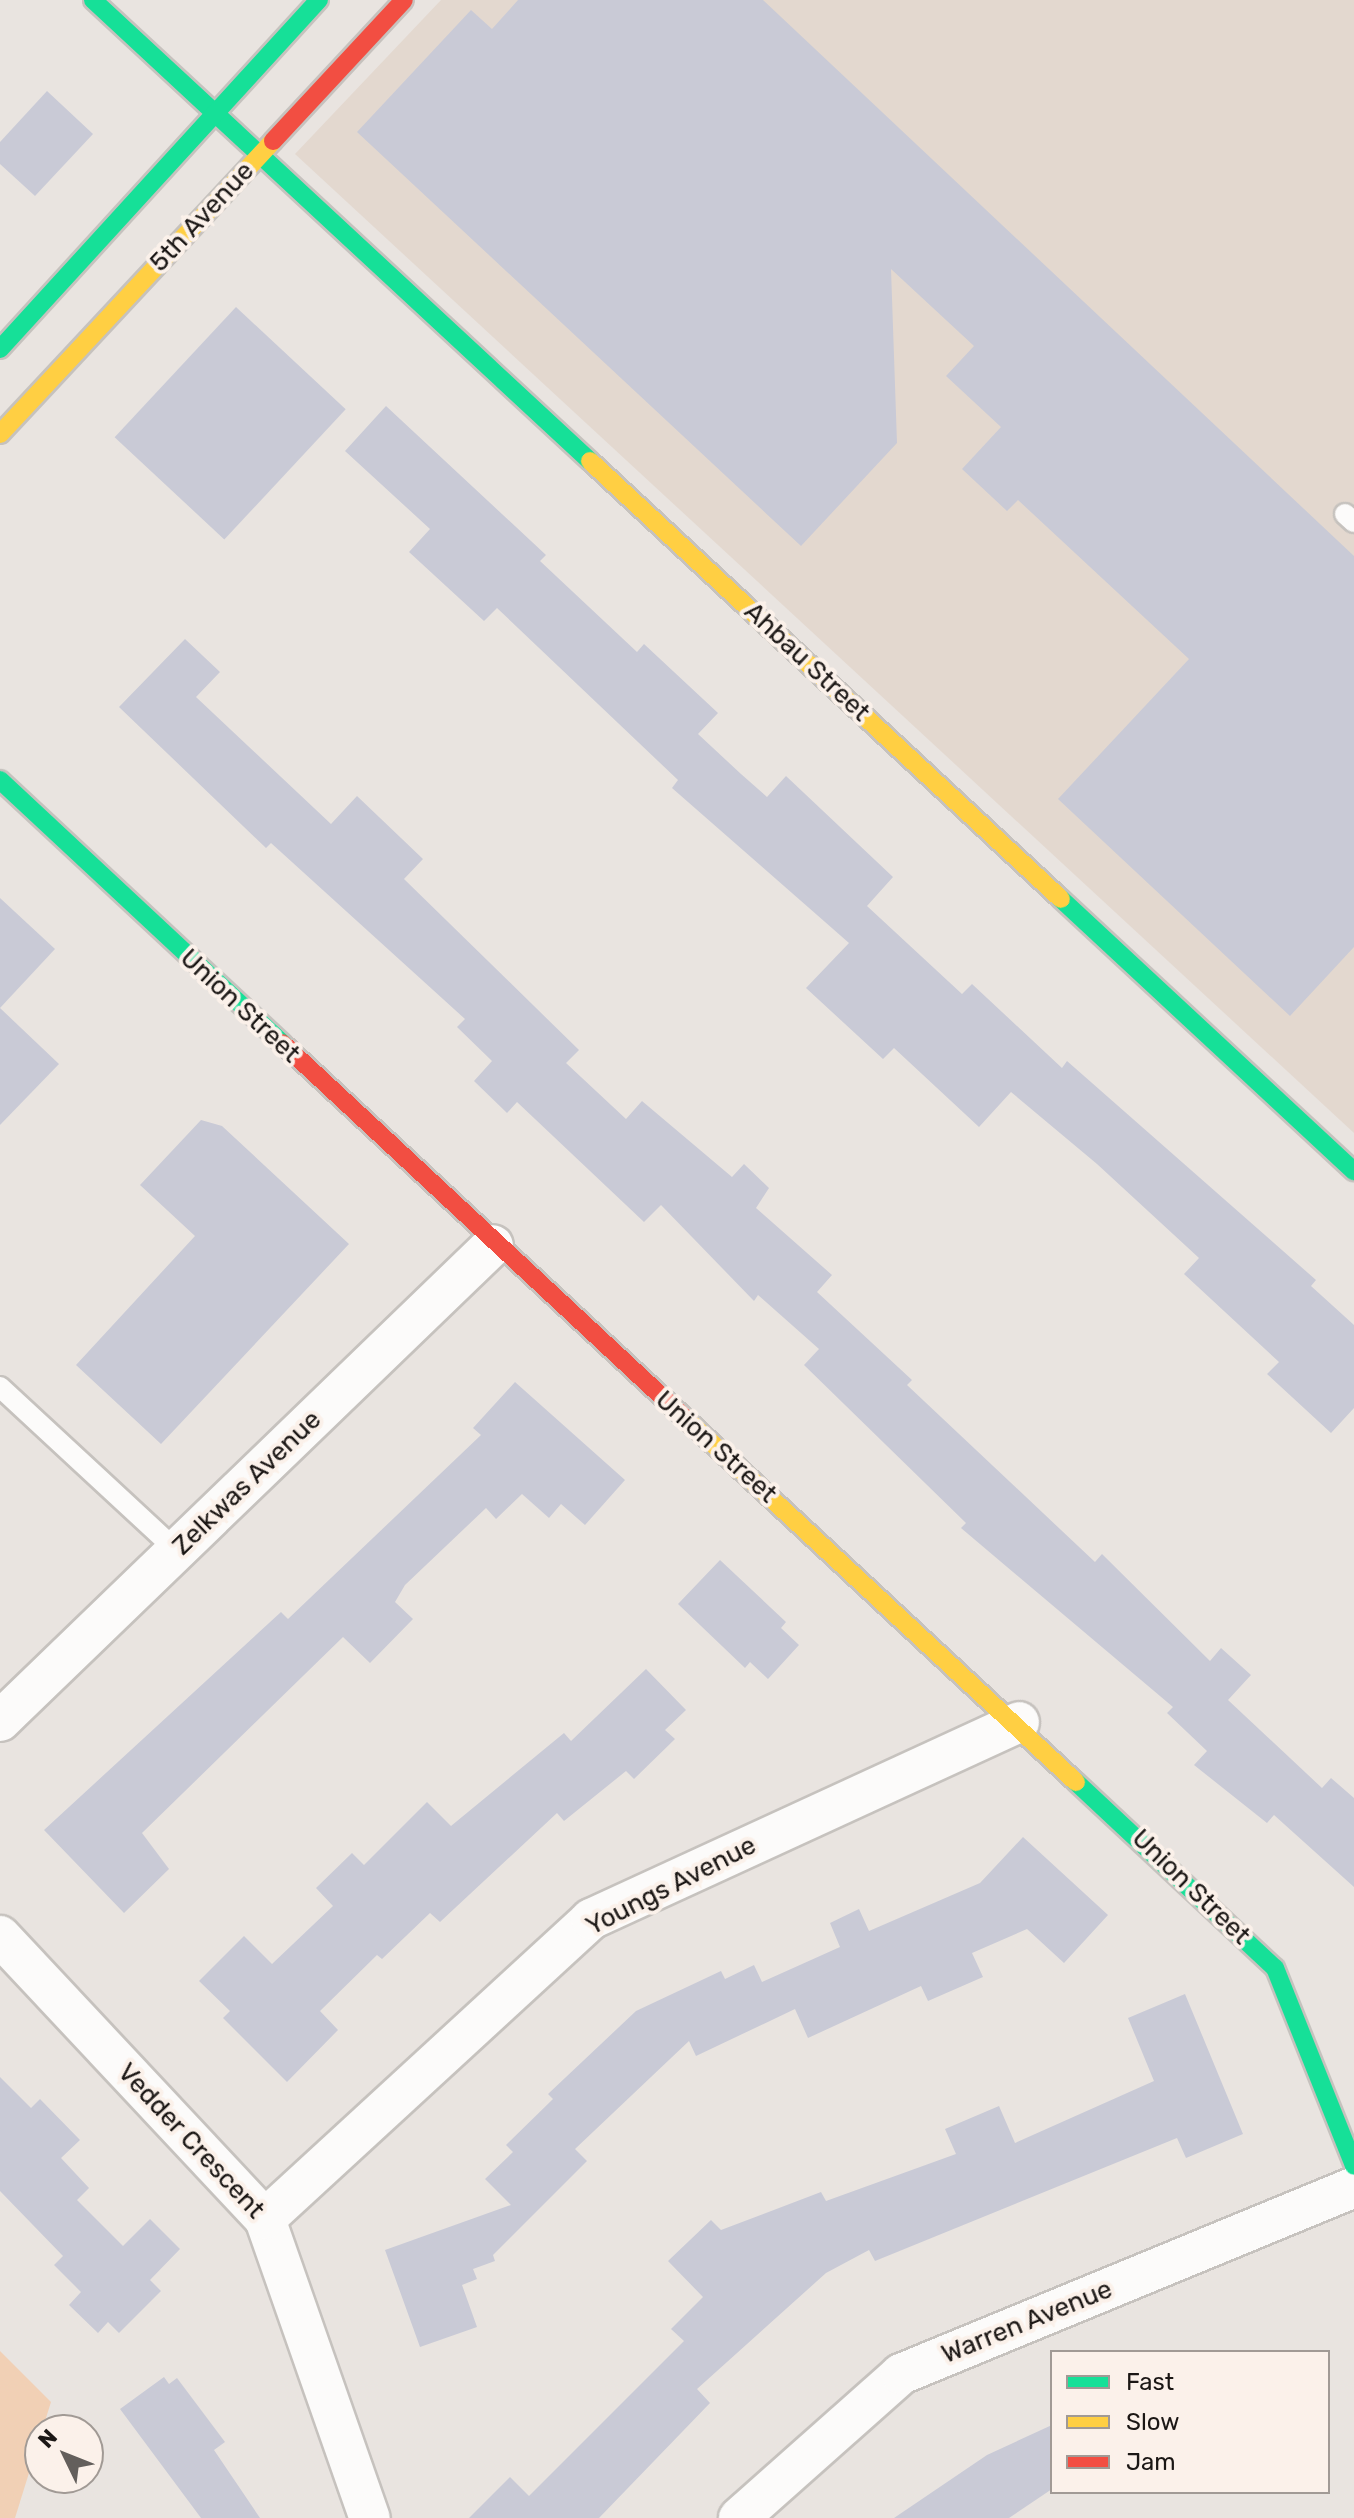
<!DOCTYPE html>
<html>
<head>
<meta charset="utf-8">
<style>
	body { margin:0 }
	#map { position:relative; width:1354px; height:2518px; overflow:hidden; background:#e9e4e0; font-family:Rubik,sans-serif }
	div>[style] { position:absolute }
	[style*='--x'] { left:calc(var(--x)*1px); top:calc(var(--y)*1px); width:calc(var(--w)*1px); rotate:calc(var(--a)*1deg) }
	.built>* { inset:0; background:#e3d8cf }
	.green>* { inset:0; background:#f1d0b5 }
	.building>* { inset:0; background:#c9cad6; transform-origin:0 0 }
	.roads { filter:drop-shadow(2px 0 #c6c2be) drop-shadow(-2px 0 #c6c2be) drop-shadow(0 2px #c6c2be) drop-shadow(0 -2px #c6c2be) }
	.lane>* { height:20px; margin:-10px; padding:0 10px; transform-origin:10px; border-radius:10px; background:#fcfbfa }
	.street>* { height:40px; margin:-20px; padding:0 20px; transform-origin:20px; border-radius:20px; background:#fcfbfa }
	.fast>* { height:18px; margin:-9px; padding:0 9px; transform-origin:9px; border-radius:9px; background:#16e098 }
	.slow>* { height:18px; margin:-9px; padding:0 9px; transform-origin:9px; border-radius:9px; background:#ffcf43 }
	.jam>* { height:18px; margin:-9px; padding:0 9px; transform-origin:9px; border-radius:9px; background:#f24e42 }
	span { translate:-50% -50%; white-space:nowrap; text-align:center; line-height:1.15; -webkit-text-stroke:8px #fbf1ea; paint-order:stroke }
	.street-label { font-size:26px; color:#1b1715 }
	.legend { position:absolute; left:1050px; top:2350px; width:280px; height:144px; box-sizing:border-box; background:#fbf1ea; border:2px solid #a19a95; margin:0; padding:10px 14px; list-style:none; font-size:24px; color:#1b1715 }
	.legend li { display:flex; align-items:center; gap:16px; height:40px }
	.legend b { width:40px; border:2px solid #a19a95 }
	.north { position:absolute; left:24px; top:2414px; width:80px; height:80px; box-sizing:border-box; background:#fbf1ea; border:2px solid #a19a95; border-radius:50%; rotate:313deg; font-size:22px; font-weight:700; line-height:32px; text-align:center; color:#1b1715 }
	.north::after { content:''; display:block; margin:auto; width:28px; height:36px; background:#635f5c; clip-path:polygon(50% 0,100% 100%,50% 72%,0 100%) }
</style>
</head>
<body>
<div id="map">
	<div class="built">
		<div style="clip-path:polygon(441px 0,1354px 0,1354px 1133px,295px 154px)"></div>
	</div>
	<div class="green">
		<div style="clip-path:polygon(0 2351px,51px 2402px,15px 2518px,0 2518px)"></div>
	</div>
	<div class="building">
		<div style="clip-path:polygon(518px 0,763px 0,1354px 556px,1354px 947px,1290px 1016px,1058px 799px,1189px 659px,1018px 500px,1007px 511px,962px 469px,1001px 427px,946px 376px,974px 346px,891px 269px,897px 443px,801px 546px,357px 132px,471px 10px,492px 29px)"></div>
		<div style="clip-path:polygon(47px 91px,93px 134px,35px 196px,0 164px,0 142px)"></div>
		<div style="left:236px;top:307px;width:150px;height:178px;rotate:43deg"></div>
		<div style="clip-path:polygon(386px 406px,546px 555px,540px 561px,637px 652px,644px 644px,718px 713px,698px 734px,741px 774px,767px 797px,786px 776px,893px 877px,867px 906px,962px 994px,972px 984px,1062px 1068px,1067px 1061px,1316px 1280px,1311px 1286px,1354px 1325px,1354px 1408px,1331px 1433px,1267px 1374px,1279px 1362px,1184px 1274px,1199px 1258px,1097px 1164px,1011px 1092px,979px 1127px,894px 1048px,883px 1059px,806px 988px,849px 943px,672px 788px,678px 780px,497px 608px,484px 621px,409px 552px,430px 529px,345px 451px)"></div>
		<div style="clip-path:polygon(185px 639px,220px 672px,196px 697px,331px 824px,357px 796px,423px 859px,404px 879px,579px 1050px,566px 1063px,626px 1119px,642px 1101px,732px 1177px,744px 1164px,769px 1188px,756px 1208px,832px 1275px,817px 1292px,912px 1380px,907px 1385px,1095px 1562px,1102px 1554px,1210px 1661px,1221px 1648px,1251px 1675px,1228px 1700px,1322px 1788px,1331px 1778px,1354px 1798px,1354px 1887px,1274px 1815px,1267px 1823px,1194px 1765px,1207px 1751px,1167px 1713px,1173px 1707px,961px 1528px,966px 1523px,804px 1365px,819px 1349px,758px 1295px,754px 1301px,661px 1205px,644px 1222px,517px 1102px,507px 1113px,474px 1081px,492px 1061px,457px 1027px,465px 1019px,271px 843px,266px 848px,119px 707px)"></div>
		<div style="clip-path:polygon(0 898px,55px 949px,0 1008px)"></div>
		<div style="clip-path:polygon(0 1008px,59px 1064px,0 1125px)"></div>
		<div style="clip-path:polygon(201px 1120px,222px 1126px,349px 1244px,161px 1444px,76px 1365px,195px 1236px,140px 1185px)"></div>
		<div style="clip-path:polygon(515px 1382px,625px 1480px,585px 1525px,561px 1504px,549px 1518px,522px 1494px,496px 1519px,486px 1508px,405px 1585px,395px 1602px,413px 1619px,370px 1663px,343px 1637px,142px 1833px,169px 1869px,124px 1913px,44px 1830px,281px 1612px,288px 1619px,481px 1435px,473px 1428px)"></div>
		<div style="clip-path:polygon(720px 1560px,786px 1622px,781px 1628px,799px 1645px,768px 1679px,750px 1662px,745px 1668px,678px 1604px)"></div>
		<div style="clip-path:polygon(646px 1669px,686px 1710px,665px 1730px,675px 1739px,634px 1779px,626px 1771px,564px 1821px,557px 1813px,440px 1922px,430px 1913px,382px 1959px,377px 1955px,320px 2011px,338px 2030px,287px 2082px,223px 2018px,230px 2011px,199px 1981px,244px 1936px,272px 1964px,333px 1906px,316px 1888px,352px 1853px,364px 1865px,427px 1802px,451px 1826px,564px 1733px,571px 1741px)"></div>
		<div style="clip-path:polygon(1023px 1837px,1108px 1915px,1064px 1963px,1027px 1929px,972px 1953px,983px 1977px,928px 2001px,921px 1986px,808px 2038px,795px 2009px,696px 2056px,689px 2041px,575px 2149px,587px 2161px,493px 2255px,495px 2261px,473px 2269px,477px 2279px,462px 2285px,477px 2327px,420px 2347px,385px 2250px,511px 2205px,485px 2179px,513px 2152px,506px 2145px,553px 2099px,548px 2094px,636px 2011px,721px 1971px,725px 1979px,754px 1965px,762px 1982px,840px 1947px,830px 1923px,859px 1909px,869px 1931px,980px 1883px)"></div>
		<div style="clip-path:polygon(1185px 1994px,1243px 2134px,1186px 2158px,1177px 2138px,875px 2261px,869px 2250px,826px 2273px,697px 2389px,710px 2403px,599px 2518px,469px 2518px,510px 2477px,529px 2496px,684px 2341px,671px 2329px,703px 2297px,668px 2261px,711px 2220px,721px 2230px,821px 2192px,826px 2201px,956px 2154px,945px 2129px,999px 2106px,1015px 2143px,1154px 2081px,1128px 2018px)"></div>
		<div style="clip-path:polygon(0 2077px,31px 2108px,40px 2099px,80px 2140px,61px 2158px,89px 2188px,77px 2200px,123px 2246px,150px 2219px,180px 2249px,150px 2280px,161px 2291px,119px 2333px,108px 2322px,98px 2333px,69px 2305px,81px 2292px,54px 2265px,63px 2256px,0 2191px)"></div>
		<div style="clip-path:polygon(164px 2377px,169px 2384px,177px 2378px,225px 2442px,214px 2450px,260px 2518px,201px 2518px,120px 2409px)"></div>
		<div style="clip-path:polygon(1052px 2425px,1052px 2489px,1009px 2518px,894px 2518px,987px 2455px)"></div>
	</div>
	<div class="roads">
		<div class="lane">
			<div style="--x:1345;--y:514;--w:12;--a:42"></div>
			<div style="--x:0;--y:1387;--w:241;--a:42.8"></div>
		</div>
		<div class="street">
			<div style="--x:0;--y:1721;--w:685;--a:-43.99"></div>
			<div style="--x:0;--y:1936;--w:388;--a:46.9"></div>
			<div style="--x:265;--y:2219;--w:317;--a:70.7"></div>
			<div style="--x:265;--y:2219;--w:443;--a:-42.6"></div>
			<div style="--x:591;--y:1919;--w:471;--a:-24.7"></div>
			<div style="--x:739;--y:2518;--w:217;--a:-41.6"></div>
			<div style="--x:901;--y:2374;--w:490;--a:-22.4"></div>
		</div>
		<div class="fast">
			<div style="--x:93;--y:0;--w:678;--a:42.85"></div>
			<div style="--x:0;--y:349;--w:473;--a:-47.6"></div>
			<div style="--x:0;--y:780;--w:386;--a:43"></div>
			<div style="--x:1061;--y:899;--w:400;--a:42.9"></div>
			<div style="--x:1076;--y:1782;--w:272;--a:43.1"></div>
			<div style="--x:1275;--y:1968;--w:213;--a:68.2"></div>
		</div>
		<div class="slow">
			<div style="--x:0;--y:434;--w:400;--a:-47"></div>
			<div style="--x:590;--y:461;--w:643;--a:42.92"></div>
			<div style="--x:688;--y:1421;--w:530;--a:42.94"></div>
		</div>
		<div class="jam">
			<div style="--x:273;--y:141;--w:192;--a:-47.1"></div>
			<div style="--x:282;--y:1043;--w:555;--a:42.95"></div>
		</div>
	</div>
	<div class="street-label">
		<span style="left:202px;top:217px;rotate:-47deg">5th Avenue</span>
		<span style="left:807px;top:662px;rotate:43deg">Ahbau Street</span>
		<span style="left:240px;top:1006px;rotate:43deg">Union Street</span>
		<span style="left:716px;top:1447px;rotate:42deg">Union Street</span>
		<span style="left:247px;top:1483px;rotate:-44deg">Zelkwas Avenue</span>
		<span style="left:671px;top:1886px;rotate:-27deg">Youngs Avenue</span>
		<span style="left:1191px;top:1887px;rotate:44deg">Union Street</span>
		<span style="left:191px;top:2141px;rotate:47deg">Vedder Crescent</span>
		<span style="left:1027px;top:2322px;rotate:-22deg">Warren Avenue</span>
	</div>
	<ul class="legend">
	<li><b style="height:10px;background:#16e098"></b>Fast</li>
	<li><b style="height:10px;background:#ffcf43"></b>Slow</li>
	<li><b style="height:10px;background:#f24e42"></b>Jam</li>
	</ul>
	<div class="north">N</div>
</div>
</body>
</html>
